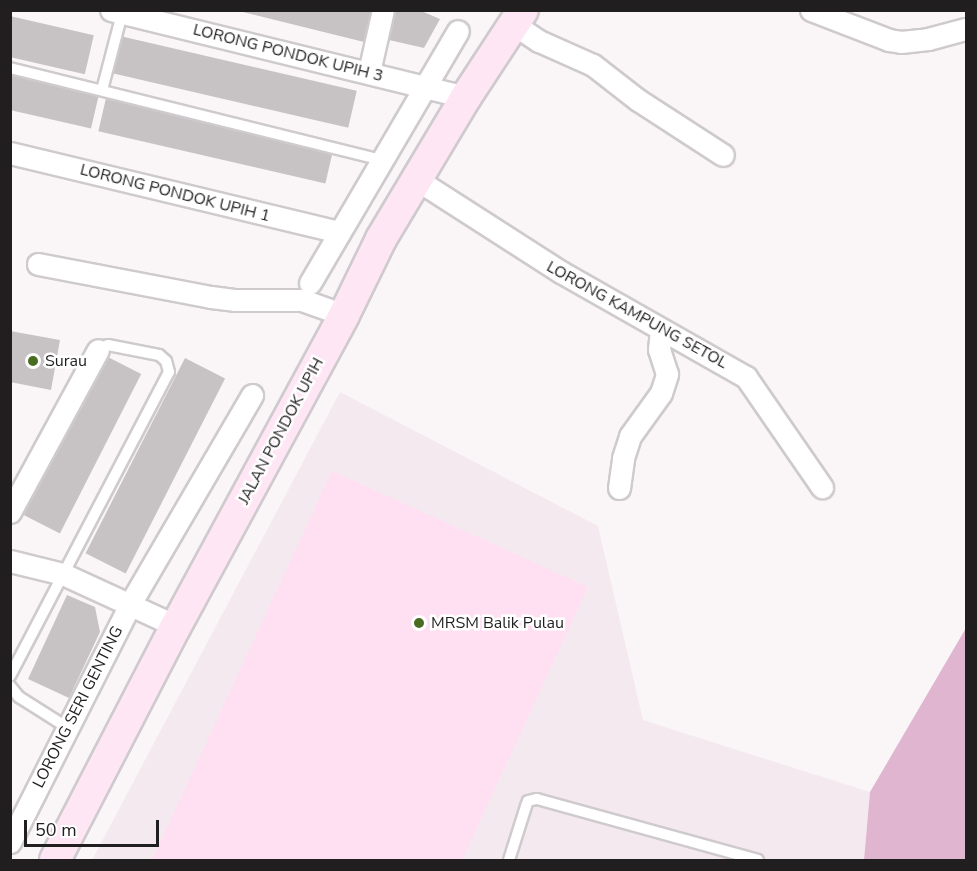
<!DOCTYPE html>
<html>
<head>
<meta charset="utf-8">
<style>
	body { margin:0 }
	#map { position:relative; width:977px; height:871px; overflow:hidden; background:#faf6f8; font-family:"Nunito Sans",sans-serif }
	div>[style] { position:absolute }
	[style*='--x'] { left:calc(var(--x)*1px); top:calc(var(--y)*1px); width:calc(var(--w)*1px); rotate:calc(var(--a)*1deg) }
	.built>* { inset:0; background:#f5e9f0 }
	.green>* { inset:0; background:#ffdff2 }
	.forest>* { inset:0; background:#dfb5cf }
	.building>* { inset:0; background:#c7c3c5; transform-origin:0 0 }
	.roads { filter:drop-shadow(2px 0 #cfcacd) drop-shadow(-2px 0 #cfcacd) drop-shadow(0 2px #cfcacd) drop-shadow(0 -2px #cfcacd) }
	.service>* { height:10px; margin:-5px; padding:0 5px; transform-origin:5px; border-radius:5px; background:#fff }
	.minor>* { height:21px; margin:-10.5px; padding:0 10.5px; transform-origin:10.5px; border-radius:10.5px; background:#fff }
	.secondary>* { height:30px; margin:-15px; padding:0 15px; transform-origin:15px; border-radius:15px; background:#fee6f5 }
	.dots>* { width:16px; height:16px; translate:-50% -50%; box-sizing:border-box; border:3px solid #fff; border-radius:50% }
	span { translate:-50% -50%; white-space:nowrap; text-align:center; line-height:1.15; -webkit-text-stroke:5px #fff; paint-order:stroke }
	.street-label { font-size:16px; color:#201e1f }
	.poi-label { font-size:16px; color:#201e1f }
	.left { translate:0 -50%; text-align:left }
	.frame { position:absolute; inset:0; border:12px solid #201e1f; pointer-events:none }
	.scale { position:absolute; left:24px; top:820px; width:135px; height:27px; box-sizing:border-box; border:3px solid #201e1f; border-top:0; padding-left:8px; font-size:18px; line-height:21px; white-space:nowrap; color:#201e1f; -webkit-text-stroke:4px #fff; paint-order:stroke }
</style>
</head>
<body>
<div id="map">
	<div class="built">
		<div style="clip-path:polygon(340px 392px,598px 526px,643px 720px,870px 792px,864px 860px,92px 860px)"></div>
	</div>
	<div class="green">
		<div style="clip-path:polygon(332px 471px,588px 587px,462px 860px,152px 860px)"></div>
	</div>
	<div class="forest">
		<div style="clip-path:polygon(966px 628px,966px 860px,864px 860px,870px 792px)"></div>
	</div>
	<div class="building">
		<div style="clip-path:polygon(235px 10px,371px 10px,364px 42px)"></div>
		<div style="clip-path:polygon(395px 10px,419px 10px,440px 19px,424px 48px,389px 40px)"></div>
		<div style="left:10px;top:16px;width:86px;height:40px;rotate:13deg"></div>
		<div style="left:120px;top:36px;width:243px;height:38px;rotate:13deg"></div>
		<div style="left:10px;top:75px;width:91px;height:34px;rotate:13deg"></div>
		<div style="left:106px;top:98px;width:233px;height:34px;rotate:13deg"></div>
		<div style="clip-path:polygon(10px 331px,60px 340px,51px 390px,10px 382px)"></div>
		<div style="left:102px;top:354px;width:44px;height:179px;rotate:27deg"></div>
		<div style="left:185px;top:358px;width:45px;height:219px;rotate:27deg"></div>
		<div style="clip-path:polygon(67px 595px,95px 607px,100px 632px,69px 698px,28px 679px)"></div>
	</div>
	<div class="roads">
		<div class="service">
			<div style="--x:10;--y:68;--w:383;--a:13.9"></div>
			<div style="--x:102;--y:90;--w:83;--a:-75.3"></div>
			<div style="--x:10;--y:676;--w:343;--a:-62.4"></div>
			<div style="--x:169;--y:372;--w:11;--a:-105"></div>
			<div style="--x:166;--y:361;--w:9;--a:-139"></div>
			<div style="--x:159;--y:355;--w:52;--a:-168.9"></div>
			<div style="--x:108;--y:345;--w:11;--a:153"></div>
			<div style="--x:10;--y:686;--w:14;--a:51"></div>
			<div style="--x:19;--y:697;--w:58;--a:32.3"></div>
			<div style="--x:509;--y:860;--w:57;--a:-72.5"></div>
			<div style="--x:526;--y:806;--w:5;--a:-68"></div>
			<div style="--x:528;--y:801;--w:9;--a:-13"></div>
			<div style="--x:537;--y:799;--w:229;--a:15.4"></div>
		</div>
		<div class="minor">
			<div style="--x:111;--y:10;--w:366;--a:13.8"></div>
			<div style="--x:811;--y:10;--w:84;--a:21"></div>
			<div style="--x:889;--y:40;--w:12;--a:9"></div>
			<div style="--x:901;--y:42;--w:27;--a:-6"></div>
			<div style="--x:928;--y:39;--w:39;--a:-15"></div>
			<div style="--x:515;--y:25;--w:29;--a:34"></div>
			<div style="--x:539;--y:41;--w:59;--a:24"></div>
			<div style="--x:593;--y:65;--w:57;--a:37.9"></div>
			<div style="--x:638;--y:100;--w:101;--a:32.9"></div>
			<div style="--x:369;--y:72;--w:64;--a:-77.3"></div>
			<div style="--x:10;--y:153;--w:339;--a:13.5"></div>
			<div style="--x:416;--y:179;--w:172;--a:32.7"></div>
			<div style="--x:561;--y:272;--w:213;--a:29.6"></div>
			<div style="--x:746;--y:377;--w:134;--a:55.4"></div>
			<div style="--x:38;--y:264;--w:176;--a:10.8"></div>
			<div style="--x:211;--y:297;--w:23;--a:7"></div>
			<div style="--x:234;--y:300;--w:68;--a:0"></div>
			<div style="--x:302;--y:300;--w:45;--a:19.7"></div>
			<div style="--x:310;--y:283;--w:292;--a:-59.6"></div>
			<div style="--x:619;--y:488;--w:30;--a:-82"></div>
			<div style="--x:623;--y:458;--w:23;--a:-72"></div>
			<div style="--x:630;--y:436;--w:53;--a:-54.2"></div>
			<div style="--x:661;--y:393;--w:20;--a:-72"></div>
			<div style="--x:667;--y:374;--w:26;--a:-108"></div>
			<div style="--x:659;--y:349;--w:20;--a:-84"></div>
			<div style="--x:10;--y:512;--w:184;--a:-61.5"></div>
			<div style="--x:10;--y:561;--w:55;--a:13.8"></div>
			<div style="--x:63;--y:574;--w:124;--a:24.7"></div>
			<div style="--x:10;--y:842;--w:267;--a:-63.2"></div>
			<div style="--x:130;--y:604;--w:242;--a:-59.7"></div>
		</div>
		<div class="secondary">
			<div style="--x:55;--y:860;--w:263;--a:-62.7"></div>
			<div style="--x:176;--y:626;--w:353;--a:-61.6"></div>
			<div style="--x:344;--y:315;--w:85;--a:-64"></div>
			<div style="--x:381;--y:239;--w:165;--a:-59.1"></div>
			<div style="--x:466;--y:97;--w:104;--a:-56.8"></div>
		</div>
	</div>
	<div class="dots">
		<div style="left:33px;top:361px;background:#496b22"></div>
		<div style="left:419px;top:623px;background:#496b22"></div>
	</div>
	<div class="street-label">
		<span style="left:288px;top:53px;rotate:14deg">LORONG PONDOK UPIH 3</span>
		<span style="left:175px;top:193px;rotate:14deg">LORONG PONDOK UPIH 1</span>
		<span style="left:637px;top:315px;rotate:29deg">LORONG KAMPUNG SETOL</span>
		<span style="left:281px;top:431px;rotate:-62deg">JALAN PONDOK UPIH</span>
		<span style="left:78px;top:707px;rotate:-63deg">LORONG SERI GENTING</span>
	</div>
	<div class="poi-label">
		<span class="left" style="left:45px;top:361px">Surau</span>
		<span class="left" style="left:431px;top:623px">MRSM Balik Pulau</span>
	</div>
	<div class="frame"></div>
	<div class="scale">50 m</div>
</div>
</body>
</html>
